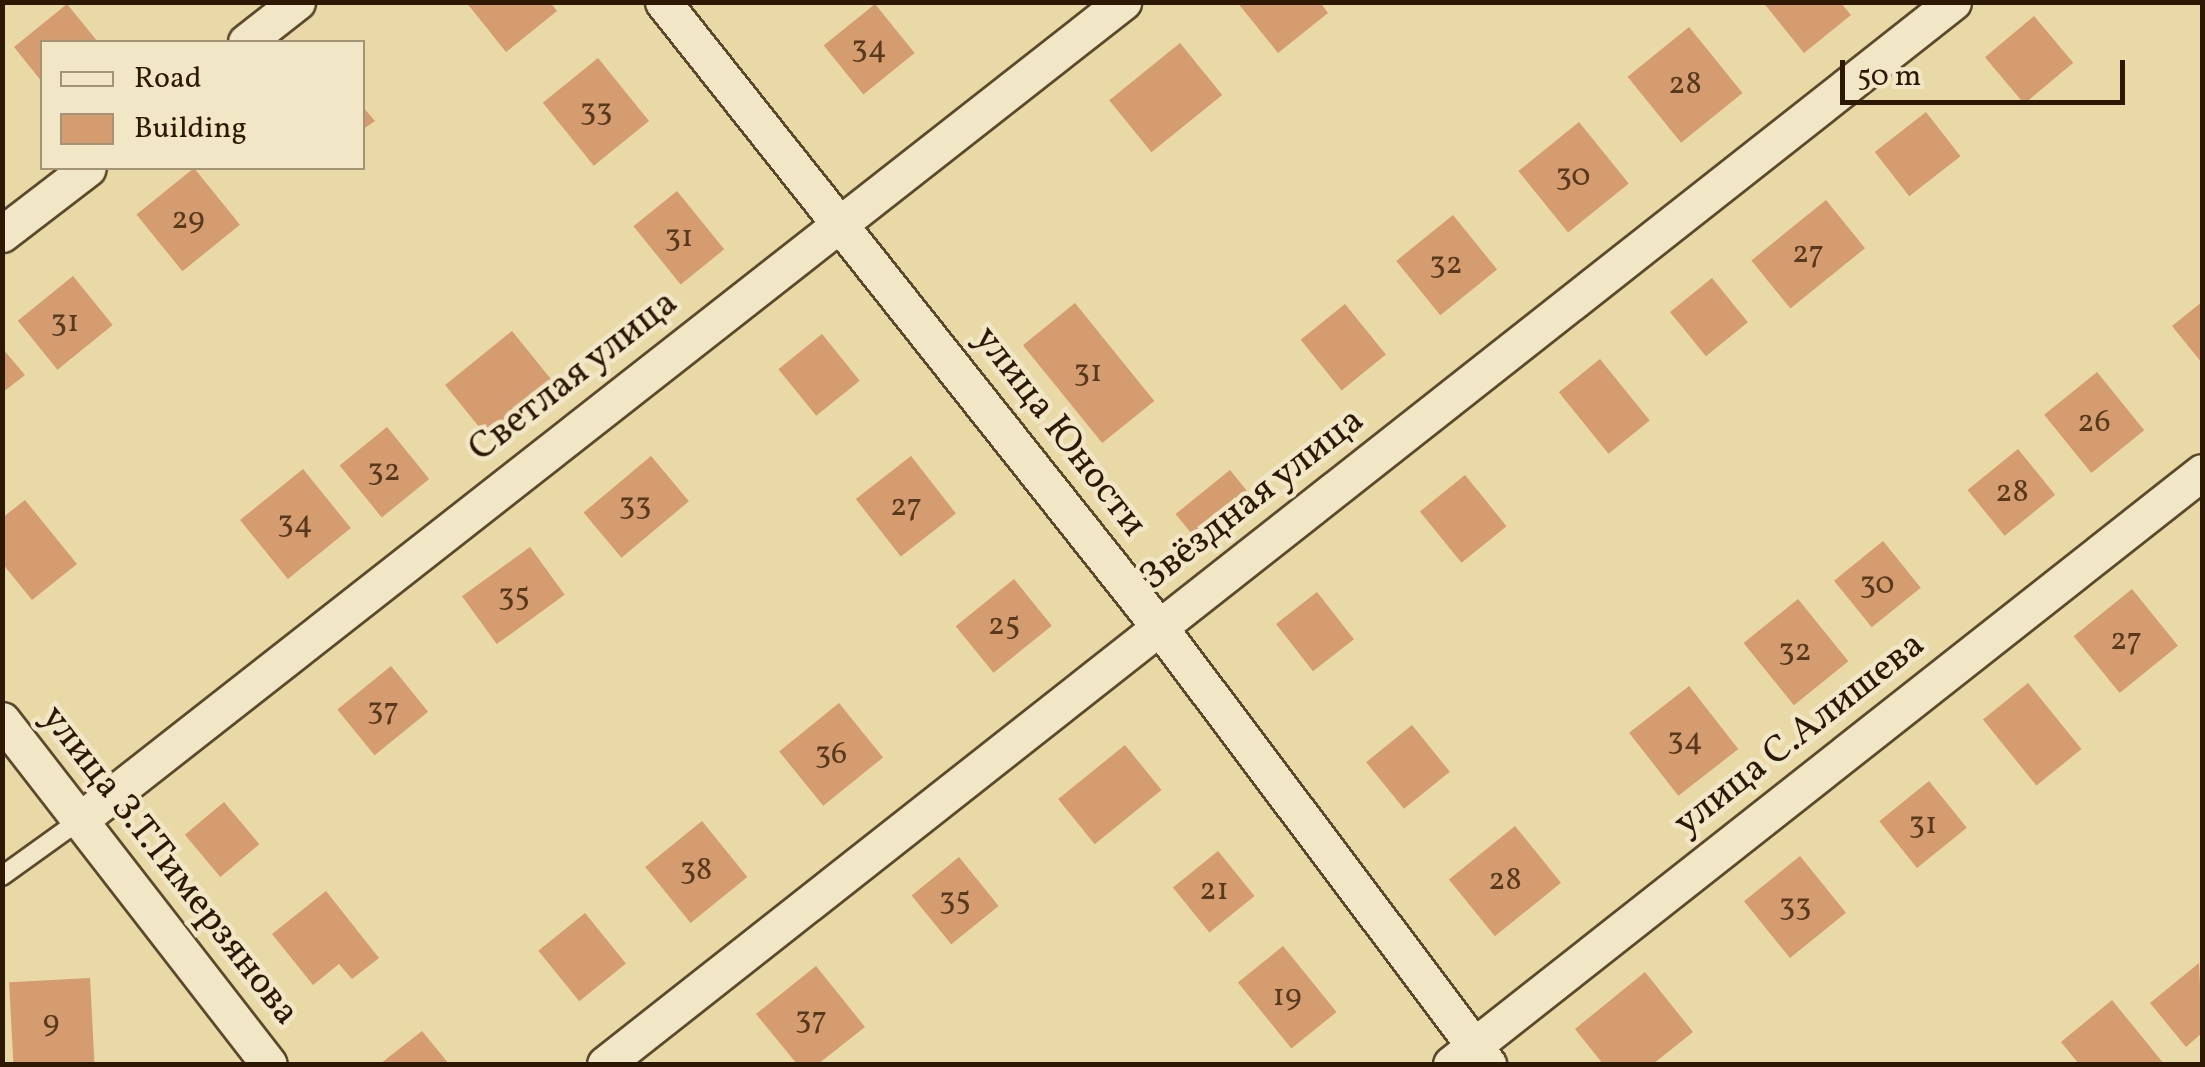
<!DOCTYPE html>
<html>
<head>
<meta charset="utf-8">
<style>
	body { margin:0 }
	#map { position:relative; width:2205px; height:1067px; overflow:hidden; background:#e9d9a6; font-family:Vollkorn,serif }
	div>[style] { position:absolute }
	[style*='--x'] { left:calc(var(--x)*1px); top:calc(var(--y)*1px); width:calc(var(--w)*1px); rotate:calc(var(--a)*1deg) }
	.building>* { inset:0; background:#d49c6f; transform-origin:0 0 }
	.roads { filter:drop-shadow(2px 0 #5c492c) drop-shadow(-2px 0 #5c492c) drop-shadow(0 2px #5c492c) drop-shadow(0 -2px #5c492c) }
	.service>* { height:18px; margin:-9px; padding:0 9px; transform-origin:9px; border-radius:9px; background:#f1e6c5 }
	.minor>* { height:35px; margin:-17.5px; padding:0 17.5px; transform-origin:17.5px; border-radius:17.5px; background:#f1e6c5 }
	span { translate:-50% -50%; white-space:nowrap; text-align:center; line-height:1.15; -webkit-text-stroke:9px #f1e6c5; paint-order:stroke }
	.number-label { font-size:32px; color:#573a1e }
	.number-label span { -webkit-text-stroke-width:0 }
	.street-label { font-size:38px; color:#2d1903 }
	.frame { position:absolute; inset:0; border:5px solid #2d1903; pointer-events:none }
	.legend { position:absolute; left:40px; top:40px; width:325px; height:130px; box-sizing:border-box; background:#f1e6c5; border:2px solid #a39477; margin:0; padding:12px 18px; list-style:none; font-size:30px; color:#2d1903 }
	.legend li { display:flex; align-items:center; gap:20px; height:50px }
	.legend b { width:50px; border:2px solid #a39477 }
	.scale { position:absolute; left:1840px; top:60px; width:285px; height:45px; box-sizing:border-box; border:5px solid #2d1903; border-top:0; padding-left:12px; font-size:30px; line-height:35px; white-space:nowrap; color:#2d1903; -webkit-text-stroke:8px #f1e6c5; paint-order:stroke }
</style>
</head>
<body>
<div id="map">
	<div class="building">
		<div style="clip-path:polygon(466px 2px,550px 2px,557px 11px,506px 52px)"></div>
		<div style="clip-path:polygon(1237px 2px,1320px 2px,1328px 13px,1278px 53px)"></div>
		<div style="clip-path:polygon(1763px 2px,1840px 2px,1851px 15px,1804px 53px)"></div>
		<div style="clip-path:polygon(67px 4px,98px 42px,42px 42px,42px 82px,14px 47px)"></div>
		<div style="left:875px;top:4px;width:63px;height:66px;rotate:51deg"></div>
		<div style="left:2034px;top:16px;width:61px;height:64px;rotate:50deg"></div>
		<div style="left:1689px;top:27px;width:85px;height:79px;rotate:51deg"></div>
		<div style="left:1180px;top:43px;width:67px;height:91px;rotate:51deg"></div>
		<div style="left:598px;top:58px;width:81px;height:71px;rotate:51deg"></div>
		<div style="clip-path:polygon(362px 106px,375px 121px,362px 130px)"></div>
		<div style="left:1926px;top:112px;width:56px;height:65px;rotate:52deg"></div>
		<div style="left:1579px;top:122px;width:79px;height:78px;rotate:51deg"></div>
		<div style="left:194px;top:168px;width:73px;height:74px;rotate:51deg"></div>
		<div style="left:677px;top:191px;width:75px;height:56px;rotate:51deg"></div>
		<div style="left:1826px;top:200px;width:62px;height:96px;rotate:51deg"></div>
		<div style="left:1453px;top:215px;width:70px;height:73px;rotate:51deg"></div>
		<div style="left:73px;top:276px;width:63px;height:71px;rotate:51deg"></div>
		<div style="left:1712px;top:278px;width:57px;height:54px;rotate:51deg"></div>
		<div style="clip-path:polygon(2202px 302px,2202px 363px,2172px 326px)"></div>
		<div style="left:1075px;top:303px;width:126px;height:67px;rotate:51deg"></div>
		<div style="left:1345px;top:304px;width:65px;height:57px;rotate:51deg"></div>
		<div style="left:512px;top:331px;width:64px;height:86px;rotate:51deg"></div>
		<div style="left:822px;top:334px;width:60px;height:56px;rotate:51deg"></div>
		<div style="clip-path:polygon(2px 348px,25px 375px,2px 393px)"></div>
		<div style="left:1600px;top:359px;width:79px;height:53px;rotate:51deg"></div>
		<div style="left:2097px;top:372px;width:75px;height:68px;rotate:51deg"></div>
		<div style="left:387px;top:427px;width:67px;height:61px;rotate:51deg"></div>
		<div style="left:2018px;top:449px;width:59px;height:65px;rotate:51deg"></div>
		<div style="left:651px;top:456px;width:59px;height:88px;rotate:50deg"></div>
		<div style="left:911px;top:456px;width:73px;height:70px;rotate:52deg"></div>
		<div style="left:303px;top:469px;width:76px;height:81px;rotate:51deg"></div>
		<div style="left:1230px;top:470px;width:36px;height:70px;rotate:51deg"></div>
		<div style="left:1465px;top:475px;width:66px;height:58px;rotate:51deg"></div>
		<div style="clip-path:polygon(25px 500px,77px 564px,32px 600px,2px 563px,2px 518px)"></div>
		<div style="left:1883px;top:541px;width:60px;height:63px;rotate:51deg"></div>
		<div style="left:530px;top:547px;width:59px;height:84px;rotate:54deg"></div>
		<div style="left:1014px;top:579px;width:60px;height:75px;rotate:51deg"></div>
		<div style="left:2132px;top:589px;width:73px;height:75px;rotate:51deg"></div>
		<div style="left:1317px;top:592px;width:60px;height:52px;rotate:52deg"></div>
		<div style="left:1798px;top:599px;width:80px;height:70px;rotate:51deg"></div>
		<div style="left:391px;top:666px;width:59px;height:69px;rotate:51deg"></div>
		<div style="left:2028px;top:683px;width:85px;height:58px;rotate:51deg"></div>
		<div style="left:1689px;top:686px;width:80px;height:76px;rotate:52deg"></div>
		<div style="left:839px;top:703px;width:70px;height:77px;rotate:51deg"></div>
		<div style="left:1412px;top:725px;width:60px;height:59px;rotate:51deg"></div>
		<div style="left:1125px;top:745px;width:58px;height:86px;rotate:51deg"></div>
		<div style="left:1929px;top:781px;width:60px;height:64px;rotate:51deg"></div>
		<div style="left:224px;top:802px;width:55px;height:51px;rotate:50deg"></div>
		<div style="left:702px;top:821px;width:72px;height:73px;rotate:51deg"></div>
		<div style="left:1515px;top:826px;width:73px;height:85px;rotate:51deg"></div>
		<div style="left:1218px;top:851px;width:58px;height:58px;rotate:51deg"></div>
		<div style="left:1800px;top:856px;width:73px;height:72px;rotate:51deg"></div>
		<div style="left:959px;top:857px;width:63px;height:61px;rotate:51deg"></div>
		<div style="clip-path:polygon(326px 891px,379px 958px,352px 979px,339px 964px,313px 985px,272px 934px)"></div>
		<div style="left:585px;top:913px;width:65px;height:60px;rotate:51deg"></div>
		<div style="left:1283px;top:946px;width:85px;height:58px;rotate:51deg"></div>
		<div style="clip-path:polygon(2199px 963px,2202px 1033px,2186px 1047px,2150px 1003px)"></div>
		<div style="clip-path:polygon(816px 966px,865px 1027px,818px 1064px,797px 1064px,756px 1014px)"></div>
		<div style="clip-path:polygon(1645px 972px,1693px 1032px,1653px 1064px,1603px 1064px,1575px 1029px)"></div>
		<div style="left:90px;top:978px;width:86px;height:81px;rotate:87deg"></div>
		<div style="clip-path:polygon(2112px 1000px,2164px 1064px,2079px 1064px,2061px 1042px)"></div>
		<div style="clip-path:polygon(422px 1031px,449px 1064px,380px 1064px)"></div>
	</div>
	<div class="roads">
		<div class="service">
			<div style="--x:2;--y:876;--w:96;--a:-35.7"></div>
		</div>
		<div class="minor">
			<div style="--x:663;--y:2;--w:799;--a:51.55"></div>
			<div style="--x:1160;--y:628;--w:546;--a:53.05"></div>
			<div style="--x:246;--y:42;--w:65;--a:-38.1"></div>
			<div style="--x:2;--y:234;--w:108;--a:-37.5"></div>
			<div style="--x:2;--y:720;--w:435;--a:52.2"></div>
			<div style="--x:80;--y:820;--w:1326;--a:-38.11"></div>
			<div style="--x:605;--y:1064;--w:1716;--a:-38.23"></div>
			<div style="--x:1451;--y:1064;--w:956;--a:-38.25"></div>
		</div>
	</div>
	<div class="number-label">
		<span style="left:869px;top:49px">34</span>
		<span style="left:1685px;top:85px">28</span>
		<span style="left:596px;top:112px">33</span>
		<span style="left:1573px;top:177px">30</span>
		<span style="left:188px;top:220px">29</span>
		<span style="left:679px;top:238px">31</span>
		<span style="left:1808px;top:254px">27</span>
		<span style="left:1446px;top:265px">32</span>
		<span style="left:65px;top:323px">31</span>
		<span style="left:1088px;top:373px">31</span>
		<span style="left:2094px;top:423px">26</span>
		<span style="left:384px;top:472px">32</span>
		<span style="left:2012px;top:493px">28</span>
		<span style="left:635px;top:506px">33</span>
		<span style="left:906px;top:507px">27</span>
		<span style="left:295px;top:524px">34</span>
		<span style="left:1877px;top:585px">30</span>
		<span style="left:514px;top:597px">35</span>
		<span style="left:1004px;top:626px">25</span>
		<span style="left:2126px;top:641px">27</span>
		<span style="left:1795px;top:652px">32</span>
		<span style="left:383px;top:711px">37</span>
		<span style="left:1685px;top:741px">34</span>
		<span style="left:831px;top:755px">36</span>
		<span style="left:1923px;top:825px">31</span>
		<span style="left:696px;top:871px">38</span>
		<span style="left:1505px;top:881px">28</span>
		<span style="left:1214px;top:891px">21</span>
		<span style="left:955px;top:901px">35</span>
		<span style="left:1795px;top:907px">33</span>
		<span style="left:1287px;top:997px">19</span>
		<span style="left:811px;top:1020px">37</span>
		<span style="left:51px;top:1023px">9</span>
	</div>
	<div class="street-label">
		<span style="left:574px;top:377px;rotate:-38deg">Светлая улица</span>
		<span style="left:1059px;top:432px;rotate:52deg">улица Юности</span>
		<span style="left:1253px;top:500px;rotate:-38deg">Звёздная улица</span>
		<span style="left:1800px;top:735px;rotate:-38deg">улица С.Алишева</span>
		<span style="left:169px;top:866px;rotate:52deg">улица З.Т.Тимерзянова</span>
	</div>
	<div class="frame"></div>
	<ul class="legend">
	<li><b style="height:12px;background:#f1e6c5"></b>Road</li>
	<li><b style="height:28px;background:#d49c6f"></b>Building</li>
	</ul>
	<div class="scale">50 m</div>
</div>
</body>
</html>
